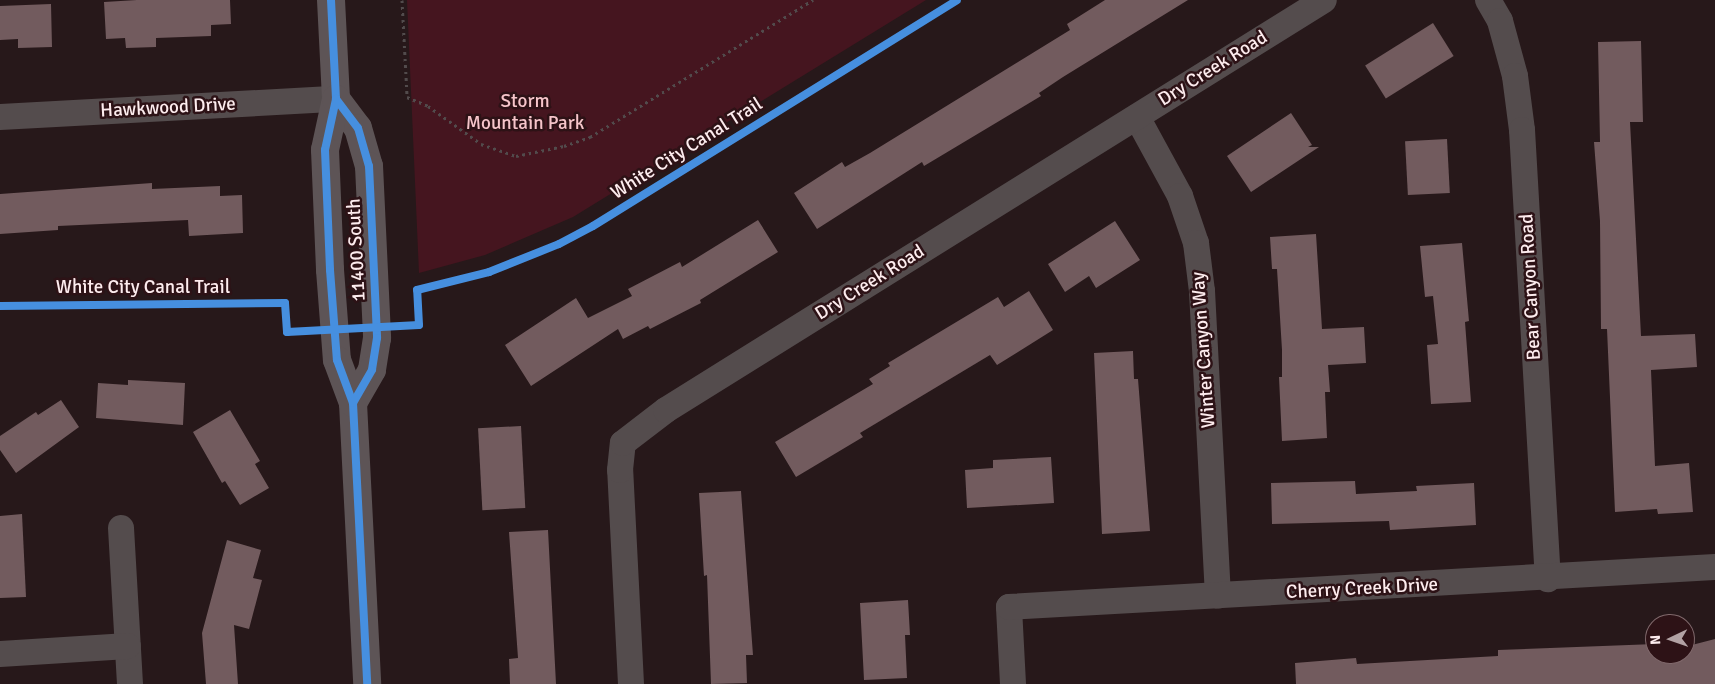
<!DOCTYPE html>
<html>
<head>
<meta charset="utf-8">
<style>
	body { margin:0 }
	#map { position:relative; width:1715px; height:684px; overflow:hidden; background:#27181a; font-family:Signika,sans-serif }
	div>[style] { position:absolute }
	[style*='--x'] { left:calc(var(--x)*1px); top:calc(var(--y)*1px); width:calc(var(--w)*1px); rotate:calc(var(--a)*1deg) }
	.green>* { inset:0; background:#45151f }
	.building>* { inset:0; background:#725b5e; transform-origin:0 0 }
	.path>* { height:3px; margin-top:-1.5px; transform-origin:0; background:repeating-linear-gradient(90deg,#524b4c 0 2.5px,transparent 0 6.5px) }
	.minor>* { height:26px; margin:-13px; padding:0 13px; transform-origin:13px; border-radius:13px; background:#544c4d }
	.primary>* { height:28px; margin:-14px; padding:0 14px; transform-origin:14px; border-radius:14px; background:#5d5456 }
	.cycleway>* { height:8px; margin:-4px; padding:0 4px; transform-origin:4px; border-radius:4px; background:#468fdf }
	span { translate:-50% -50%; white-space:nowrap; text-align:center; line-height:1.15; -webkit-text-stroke:5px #2d1216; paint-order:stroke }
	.street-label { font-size:19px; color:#fdecee }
	.park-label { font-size:19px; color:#f6c5ca }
	.north { position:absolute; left:1645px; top:614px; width:50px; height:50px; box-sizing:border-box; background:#2d1216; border:1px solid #80696c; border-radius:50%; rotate:267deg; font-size:14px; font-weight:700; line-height:20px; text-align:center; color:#fdecee }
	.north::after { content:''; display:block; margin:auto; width:18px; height:22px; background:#b2a2a4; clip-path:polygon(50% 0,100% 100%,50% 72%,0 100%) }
</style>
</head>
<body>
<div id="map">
	<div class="green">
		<div style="clip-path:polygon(407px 0,926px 0,573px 217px,485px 255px,419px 273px)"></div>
	</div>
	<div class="building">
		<div style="clip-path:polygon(137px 0,230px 0,231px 24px,211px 25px,211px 36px,156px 38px,156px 47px,126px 48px,125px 38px,106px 39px,104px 2px)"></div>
		<div style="clip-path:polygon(1105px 0,1188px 0,1063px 77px,1039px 93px,1041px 96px,924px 166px,922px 162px,817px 229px,794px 193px,842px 162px,845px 167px,870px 153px,1070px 30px,1067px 24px)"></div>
		<div style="clip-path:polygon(51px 4px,52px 47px,18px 48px,18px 39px,0 40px,0 6px)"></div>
		<div style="left:1433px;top:23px;width:39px;height:80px;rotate:58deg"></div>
		<div style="clip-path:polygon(1641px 41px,1643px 122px,1630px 122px,1641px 336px,1695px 334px,1697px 367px,1651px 370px,1655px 466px,1689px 463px,1693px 512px,1658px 514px,1657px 509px,1615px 512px,1607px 329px,1601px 329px,1600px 221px,1594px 142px,1600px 142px,1598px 42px)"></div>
		<div style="clip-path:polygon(1291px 113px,1312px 145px,1308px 147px,1319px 147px,1251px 192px,1227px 156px)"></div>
		<div style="left:1447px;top:139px;width:54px;height:42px;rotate:87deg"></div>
		<div style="clip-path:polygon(152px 183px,152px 189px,220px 186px,220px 196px,242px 195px,243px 233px,189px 236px,188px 220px,58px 226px,58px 230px,0 234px,0 194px)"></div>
		<div style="clip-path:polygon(758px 220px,778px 252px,700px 300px,701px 303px,650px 329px,648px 326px,623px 339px,618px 329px,531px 386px,505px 345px,576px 298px,588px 318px,632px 296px,628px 289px,680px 262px,682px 267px)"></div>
		<div style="clip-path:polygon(1115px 221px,1140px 260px,1096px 288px,1089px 276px,1065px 292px,1048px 264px)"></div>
		<div style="clip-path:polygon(1316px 234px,1322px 329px,1364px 327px,1366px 363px,1328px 365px,1330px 392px,1325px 392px,1327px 438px,1282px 441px,1279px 377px,1282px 377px,1282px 350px,1277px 269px,1272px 269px,1270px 237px)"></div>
		<div style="clip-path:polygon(1462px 243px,1469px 321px,1465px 322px,1471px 402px,1431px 404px,1427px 345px,1438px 344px,1433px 296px,1425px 297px,1420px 246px)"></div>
		<div style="clip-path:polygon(1029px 291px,1053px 330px,997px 365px,990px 355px,860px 433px,863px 437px,796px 477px,775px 442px,873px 384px,869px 379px,890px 366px,888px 363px,998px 297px,1004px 307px)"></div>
		<div style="clip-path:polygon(1133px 351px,1134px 379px,1138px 379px,1150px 531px,1102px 534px,1094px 353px)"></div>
		<div style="clip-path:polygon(128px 380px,185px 383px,183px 425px,96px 418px,98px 383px,128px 385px)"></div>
		<div style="clip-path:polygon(61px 400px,79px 427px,16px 473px,0 450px,0 436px,36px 412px,38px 415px)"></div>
		<div style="clip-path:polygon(230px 410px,260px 461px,255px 464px,269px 488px,240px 505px,225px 481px,222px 483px,193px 432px)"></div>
		<div style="left:521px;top:426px;width:82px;height:43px;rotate:87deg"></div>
		<div style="clip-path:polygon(1051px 457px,1054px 503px,967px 508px,965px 470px,993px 468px,993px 460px)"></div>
		<div style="clip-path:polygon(1355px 481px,1356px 494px,1417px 491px,1416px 486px,1474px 483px,1476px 525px,1390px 530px,1389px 521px,1272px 524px,1271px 483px)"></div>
		<div style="clip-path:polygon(741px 491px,753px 655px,746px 655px,747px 683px,711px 684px,707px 575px,704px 576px,699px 493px)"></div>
		<div style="clip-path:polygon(22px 514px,26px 597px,0 598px,0 516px)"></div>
		<div style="clip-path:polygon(548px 530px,556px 684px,510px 684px,509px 659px,518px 658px,509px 532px)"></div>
		<div style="clip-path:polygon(227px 540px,261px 550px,253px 578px,262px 580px,249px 629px,234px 625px,238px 684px,206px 684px,202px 633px)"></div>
		<div style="clip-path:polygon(908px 600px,910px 635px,905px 635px,907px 678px,864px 680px,860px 603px)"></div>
		<div style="clip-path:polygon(1715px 639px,1715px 684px,1296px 684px,1295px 663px,1356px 658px,1357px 664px,1498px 656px,1498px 650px,1655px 644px,1655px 654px,1685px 654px,1685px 641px,1688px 646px)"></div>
	</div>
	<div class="path">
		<div style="--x:402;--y:0;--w:97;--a:87"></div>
		<div style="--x:407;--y:97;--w:23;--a:23"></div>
		<div style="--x:428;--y:106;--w:65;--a:35.6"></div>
		<div style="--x:481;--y:144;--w:37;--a:19"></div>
		<div style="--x:516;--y:156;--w:49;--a:-11.8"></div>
		<div style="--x:564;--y:146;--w:28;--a:-19"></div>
		<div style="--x:590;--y:137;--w:262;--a:-31.6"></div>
	</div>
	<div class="minor">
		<div style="--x:1488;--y:0;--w:24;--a:60"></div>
		<div style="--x:1500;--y:21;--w:57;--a:74.7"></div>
		<div style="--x:1515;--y:76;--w:54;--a:82.6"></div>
		<div style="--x:1522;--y:130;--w:450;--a:86.7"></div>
		<div style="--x:0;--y:117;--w:336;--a:-3.1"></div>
		<div style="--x:1137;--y:117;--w:90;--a:61.4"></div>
		<div style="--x:1180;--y:196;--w:50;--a:71.2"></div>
		<div style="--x:1196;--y:243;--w:48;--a:82.9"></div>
		<div style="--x:1202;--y:291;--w:305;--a:87"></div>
		<div style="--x:121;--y:528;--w:156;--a:86.7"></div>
		<div style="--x:0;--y:654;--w:128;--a:-3.6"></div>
		<div style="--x:631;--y:684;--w:214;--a:-92.9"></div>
		<div style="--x:620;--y:470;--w:27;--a:-84"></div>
		<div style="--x:623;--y:443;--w:54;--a:-37.5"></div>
		<div style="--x:666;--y:410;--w:775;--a:-31.93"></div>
		<div style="--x:1013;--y:684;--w:77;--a:-93"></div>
		<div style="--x:1009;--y:607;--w:707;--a:-3.24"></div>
	</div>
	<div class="primary">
		<div style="--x:331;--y:0;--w:99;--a:87.1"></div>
		<div style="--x:336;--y:99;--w:52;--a:102.2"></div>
		<div style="--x:325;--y:150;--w:120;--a:87.6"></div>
		<div style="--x:330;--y:270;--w:90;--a:85.6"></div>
		<div style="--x:337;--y:360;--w:46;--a:69.6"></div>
		<div style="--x:353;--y:403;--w:281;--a:87.1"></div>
		<div style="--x:336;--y:99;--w:36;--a:53"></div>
		<div style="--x:358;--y:128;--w:40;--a:74"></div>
		<div style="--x:369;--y:166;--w:172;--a:87.3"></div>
		<div style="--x:377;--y:338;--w:32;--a:99"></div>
		<div style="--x:372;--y:370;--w:38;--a:120"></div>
	</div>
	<div class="cycleway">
		<div style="--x:331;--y:0;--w:99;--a:87.1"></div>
		<div style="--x:336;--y:99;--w:52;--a:102.2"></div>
		<div style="--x:325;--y:150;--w:120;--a:87.6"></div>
		<div style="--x:330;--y:270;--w:90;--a:85.6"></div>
		<div style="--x:337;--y:360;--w:46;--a:69.6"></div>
		<div style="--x:353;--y:403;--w:281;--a:87.1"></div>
		<div style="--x:336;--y:99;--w:36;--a:53"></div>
		<div style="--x:358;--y:128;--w:40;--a:74"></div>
		<div style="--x:369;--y:166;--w:172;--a:87.3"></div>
		<div style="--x:377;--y:338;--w:32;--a:99"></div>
		<div style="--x:372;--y:370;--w:38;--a:120"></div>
		<div style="--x:0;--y:306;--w:285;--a:-0.6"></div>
		<div style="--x:285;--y:303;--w:29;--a:86"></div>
		<div style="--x:287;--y:332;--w:132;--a:-3"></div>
		<div style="--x:419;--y:325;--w:35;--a:-93"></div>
		<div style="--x:417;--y:290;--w:74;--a:-14"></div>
		<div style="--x:489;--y:272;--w:75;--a:-21.8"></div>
		<div style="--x:559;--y:244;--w:38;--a:-28"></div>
		<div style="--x:593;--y:226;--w:428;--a:-31.8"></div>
	</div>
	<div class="street-label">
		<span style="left:1213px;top:69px;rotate:-32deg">Dry Creek Road</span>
		<span style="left:168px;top:108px;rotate:-3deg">Hawkwood Drive</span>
		<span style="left:687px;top:149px;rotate:-32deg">White City Canal Trail</span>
		<span style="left:357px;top:250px;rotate:-93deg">11400 South</span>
		<span style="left:870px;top:283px;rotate:-32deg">Dry Creek Road</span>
		<span style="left:1531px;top:287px;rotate:-93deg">Bear Canyon Road</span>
		<span style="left:143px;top:288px">White City Canal Trail</span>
		<span style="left:1204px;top:350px;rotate:-94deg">Winter Canyon Way</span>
		<span style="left:1362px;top:589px;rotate:-3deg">Cherry Creek Drive</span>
	</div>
	<div class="park-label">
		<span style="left:525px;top:113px">Storm<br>Mountain Park</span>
	</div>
	<div class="north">N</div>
</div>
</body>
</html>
